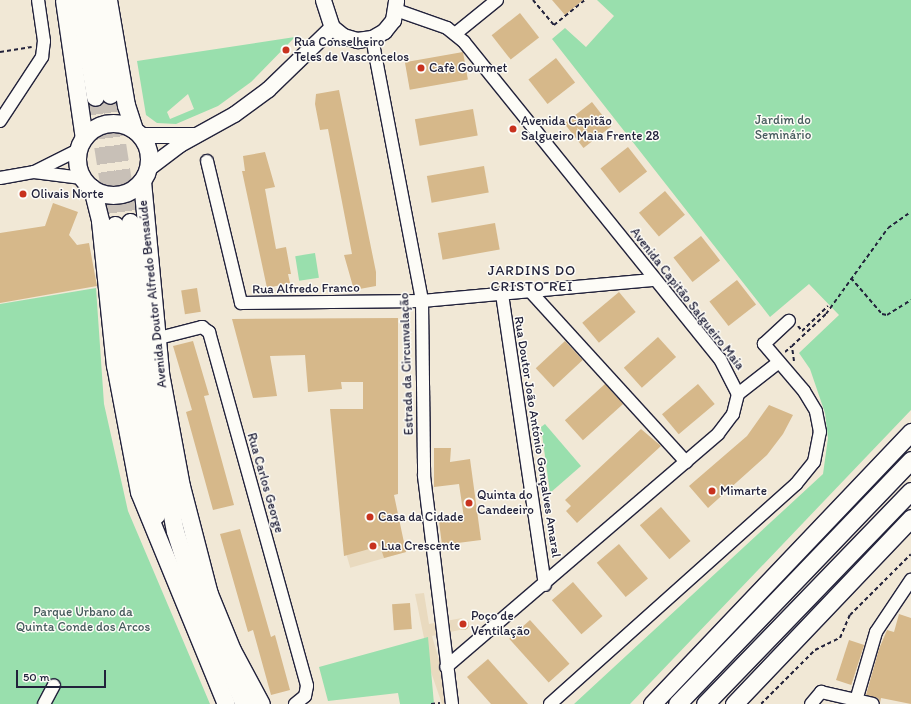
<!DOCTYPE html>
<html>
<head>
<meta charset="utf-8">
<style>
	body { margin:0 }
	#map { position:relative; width:911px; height:704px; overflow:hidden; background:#f1e8d6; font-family:Itim,sans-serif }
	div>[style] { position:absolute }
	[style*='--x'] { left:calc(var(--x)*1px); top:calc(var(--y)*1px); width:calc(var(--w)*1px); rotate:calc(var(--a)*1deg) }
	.built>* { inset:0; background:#e9dabf; transform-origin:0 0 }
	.green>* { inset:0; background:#99dfad; transform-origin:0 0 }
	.building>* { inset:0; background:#d6b88a; transform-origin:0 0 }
	.round { border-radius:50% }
	.highway-tunnel>* { height:17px; margin-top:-8.5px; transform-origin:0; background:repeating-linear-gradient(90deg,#c8c0b7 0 17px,transparent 0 25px) }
	.path>* { height:2px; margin-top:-1px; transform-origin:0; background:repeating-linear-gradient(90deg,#22223b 0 4px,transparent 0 7px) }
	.roads { filter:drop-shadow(1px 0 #22223b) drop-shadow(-1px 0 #22223b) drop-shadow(0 1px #22223b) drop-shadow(0 -1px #22223b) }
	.minor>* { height:12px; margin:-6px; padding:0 6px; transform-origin:6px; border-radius:6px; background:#fdfcf7 }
	.major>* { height:15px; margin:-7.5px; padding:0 7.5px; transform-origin:7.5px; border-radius:7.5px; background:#fdfcf7 }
	.highway>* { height:17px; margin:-8.5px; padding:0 8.5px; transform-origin:8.5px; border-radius:8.5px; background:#fdfcf7 }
	.highway>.ring { margin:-8.5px; padding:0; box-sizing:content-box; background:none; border:17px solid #fdfcf7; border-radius:50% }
	.dots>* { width:11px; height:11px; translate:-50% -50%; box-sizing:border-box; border:2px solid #fdfcf7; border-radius:50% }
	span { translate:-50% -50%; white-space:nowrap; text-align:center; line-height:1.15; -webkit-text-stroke:3px #fdfcf7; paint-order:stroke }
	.poi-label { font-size:13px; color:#22223b }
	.left { translate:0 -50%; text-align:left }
	.park-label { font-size:13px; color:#465b5d }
	.street-label { font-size:13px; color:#22223b }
	.neighbourhood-label { font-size:14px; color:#22223b; letter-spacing:1px }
	.scale { position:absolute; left:16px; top:670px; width:90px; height:18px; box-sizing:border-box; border:2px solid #22223b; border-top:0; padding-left:5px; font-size:12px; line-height:14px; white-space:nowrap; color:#22223b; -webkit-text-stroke:3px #fdfcf7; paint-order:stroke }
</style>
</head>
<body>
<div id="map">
	<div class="built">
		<div style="left:398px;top:524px;width:29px;height:58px;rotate:74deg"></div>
		<div style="clip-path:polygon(424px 593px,429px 624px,462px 618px,468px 623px,464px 629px,432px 636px,452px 704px,442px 704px,431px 672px,415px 594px)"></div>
	</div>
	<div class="green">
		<div style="clip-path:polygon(597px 0,911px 0,911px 410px,630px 704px,574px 704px,823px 474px,828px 438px,825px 413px,810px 369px,799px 353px,839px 315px,809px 284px,770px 317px,552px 39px,565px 28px,586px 47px,614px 16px)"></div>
		<div style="clip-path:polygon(evenodd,295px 37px,251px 82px,218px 106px,176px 124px,157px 123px,146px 115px,137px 61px,295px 37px,188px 94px,194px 109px,170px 119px,167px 112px,188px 94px)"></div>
		<div style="left:315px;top:253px;width:25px;height:20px;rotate:81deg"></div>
		<div style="clip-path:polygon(96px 288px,104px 404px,128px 511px,210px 704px,0 704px,0 304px)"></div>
		<div style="clip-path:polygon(545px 424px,581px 466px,550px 493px,541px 427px)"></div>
		<div style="clip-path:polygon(428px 637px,434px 704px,400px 704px,398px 693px,328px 701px,319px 667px)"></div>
	</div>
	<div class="building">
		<div style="clip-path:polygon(552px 0,583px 0,565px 15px)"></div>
		<div style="left:520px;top:13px;width:31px;height:36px;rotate:52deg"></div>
		<div style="left:463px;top:52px;width:28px;height:59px;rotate:80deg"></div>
		<div style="left:556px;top:58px;width:31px;height:35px;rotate:52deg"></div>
		<div style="clip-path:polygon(339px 90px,376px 272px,376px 286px,354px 290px,344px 255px,352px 254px,328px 129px,320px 130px,315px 104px,316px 94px)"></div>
		<div style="left:592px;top:102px;width:31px;height:35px;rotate:52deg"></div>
		<div style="left:473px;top:109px;width:27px;height:59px;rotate:80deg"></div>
		<div style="left:628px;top:147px;width:31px;height:35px;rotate:52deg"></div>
		<div style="clip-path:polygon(265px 152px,275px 187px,265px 189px,276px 249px,286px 247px,291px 274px,288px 274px,290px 283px,267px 288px,242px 171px,245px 171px,243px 156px)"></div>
		<div style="left:484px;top:166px;width:27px;height:58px;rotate:80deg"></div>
		<div style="left:665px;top:191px;width:31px;height:34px;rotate:50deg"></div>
		<div style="clip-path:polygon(53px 203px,78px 212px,69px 235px,77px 245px,89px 243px,97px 286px,0 303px,0 233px,45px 226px)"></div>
		<div style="left:495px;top:223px;width:27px;height:58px;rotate:80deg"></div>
		<div style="left:701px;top:236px;width:31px;height:35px;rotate:52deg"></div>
		<div style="left:737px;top:280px;width:31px;height:35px;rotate:52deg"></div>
		<div style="left:197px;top:288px;width:24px;height:16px;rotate:81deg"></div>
		<div style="left:619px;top:292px;width:26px;height:48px;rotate:50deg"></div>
		<div style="clip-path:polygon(398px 318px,398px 494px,394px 495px,406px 552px,384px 558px,380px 546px,344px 556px,330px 409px,363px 409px,363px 382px,341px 382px,342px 389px,308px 392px,305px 355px,270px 356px,277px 396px,253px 398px,232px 319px)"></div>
		<div style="left:658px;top:337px;width:27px;height:46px;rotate:48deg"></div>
		<div style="clip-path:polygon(193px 341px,209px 395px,204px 396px,234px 505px,213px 510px,186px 412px,192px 410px,173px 346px)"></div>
		<div style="left:565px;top:341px;width:26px;height:40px;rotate:47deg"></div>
		<div style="left:605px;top:384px;width:27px;height:54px;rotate:48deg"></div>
		<div style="left:698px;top:384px;width:26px;height:47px;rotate:50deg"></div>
		<div style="clip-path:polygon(769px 405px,793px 415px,783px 434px,767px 455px,708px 508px,689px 486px,747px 436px)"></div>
		<div style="clip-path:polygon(641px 429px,661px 446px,577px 523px,566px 511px,571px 506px,565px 500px)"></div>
		<div style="clip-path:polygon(434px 448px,451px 448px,450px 462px,470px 459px,481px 540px,442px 545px,439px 522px,464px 518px,459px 484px,434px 487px)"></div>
		<div style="left:661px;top:507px;width:45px;height:28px;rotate:49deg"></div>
		<div style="clip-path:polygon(240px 529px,271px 637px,275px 635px,290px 690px,271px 695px,253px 630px,248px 632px,220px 534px)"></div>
		<div style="left:619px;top:544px;width:45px;height:29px;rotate:50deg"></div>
		<div style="left:573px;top:582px;width:45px;height:28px;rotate:49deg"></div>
		<div style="left:410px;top:603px;width:26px;height:18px;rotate:86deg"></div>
		<div style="clip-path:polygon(899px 614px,911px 618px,911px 704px,881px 698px,880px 703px,878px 698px,866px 695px,879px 649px,887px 630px,894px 632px)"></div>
		<div class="round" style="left:457.5px;top:618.5px;width:11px;height:11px"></div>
		<div style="left:530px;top:620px;width:59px;height:28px;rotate:48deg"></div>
		<div style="left:849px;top:640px;width:16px;height:42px;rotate:18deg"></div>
		<div style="clip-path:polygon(488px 659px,528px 704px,491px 704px,467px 677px)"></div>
	</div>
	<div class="highway-tunnel">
		<div style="--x:110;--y:95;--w:129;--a:81.1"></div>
		<div style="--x:95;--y:97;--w:130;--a:81.1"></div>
	</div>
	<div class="path">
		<div style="--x:533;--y:0;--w:33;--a:50"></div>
		<div style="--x:554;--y:25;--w:40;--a:-39"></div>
		<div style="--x:0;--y:52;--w:32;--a:-9"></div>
		<div style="--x:851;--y:278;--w:48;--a:49.3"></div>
		<div style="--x:882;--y:314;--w:5;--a:11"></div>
		<div style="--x:887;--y:315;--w:28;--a:-32"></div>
		<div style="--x:798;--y:326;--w:6;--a:51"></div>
		<div style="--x:802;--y:331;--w:36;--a:-44"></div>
		<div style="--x:785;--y:352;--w:9;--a:-41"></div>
		<div style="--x:794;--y:361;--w:15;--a:-98"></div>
		<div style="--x:792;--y:346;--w:47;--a:-43.3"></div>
		<div style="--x:826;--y:314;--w:106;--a:-54.2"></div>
		<div style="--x:888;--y:228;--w:28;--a:-35"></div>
		<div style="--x:431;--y:704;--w:9;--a:-6"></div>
		<div style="--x:761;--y:704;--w:76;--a:-45"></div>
		<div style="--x:815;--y:650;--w:28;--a:-26"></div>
		<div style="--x:840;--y:638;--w:25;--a:-67"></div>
		<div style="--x:850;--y:615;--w:86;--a:-45"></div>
	</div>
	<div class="roads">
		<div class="minor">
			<div style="--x:396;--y:10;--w:54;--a:19.4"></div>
			<div style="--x:447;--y:28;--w:22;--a:39"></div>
			<div style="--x:464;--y:42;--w:407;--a:51.1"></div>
			<div style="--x:720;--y:359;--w:39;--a:63"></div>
			<div style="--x:738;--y:394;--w:21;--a:104"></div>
			<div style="--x:733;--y:414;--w:25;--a:127"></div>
			<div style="--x:718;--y:434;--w:358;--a:139.4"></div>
			<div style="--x:455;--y:34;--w:54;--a:-39"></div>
			<div style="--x:372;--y:38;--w:268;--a:79.2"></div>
			<div style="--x:422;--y:301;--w:175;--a:89.3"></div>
			<div style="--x:424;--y:476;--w:230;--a:83"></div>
			<div style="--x:0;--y:121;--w:77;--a:-56.7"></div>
			<div style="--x:42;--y:57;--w:16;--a:-83"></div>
			<div style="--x:44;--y:41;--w:41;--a:-98.3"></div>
			<div style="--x:207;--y:161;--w:146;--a:76.5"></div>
			<div style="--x:241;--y:303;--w:181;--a:-0.6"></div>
			<div style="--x:422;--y:301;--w:234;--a:-5.2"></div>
			<div style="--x:34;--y:172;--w:49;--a:-26.6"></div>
			<div style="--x:0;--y:178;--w:35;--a:-10"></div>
			<div style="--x:34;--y:172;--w:48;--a:7.1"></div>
			<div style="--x:529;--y:290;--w:233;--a:47.6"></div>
			<div style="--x:502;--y:294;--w:294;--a:81.6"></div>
			<div style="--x:155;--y:339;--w:49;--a:-14.3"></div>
			<div style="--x:202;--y:327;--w:9;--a:36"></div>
			<div style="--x:209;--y:332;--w:367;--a:74.5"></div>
			<div style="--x:307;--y:686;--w:10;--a:101"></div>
			<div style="--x:305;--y:696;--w:13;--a:141"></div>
			<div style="--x:738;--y:394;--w:52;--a:-38"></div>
			<div style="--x:44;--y:704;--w:21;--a:-62"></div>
			<div style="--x:550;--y:704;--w:330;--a:-41.8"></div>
			<div style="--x:796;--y:484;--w:28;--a:-51"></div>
			<div style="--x:814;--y:462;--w:31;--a:-79"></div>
			<div style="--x:820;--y:432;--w:21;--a:-101"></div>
			<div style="--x:816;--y:411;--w:23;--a:-121"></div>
			<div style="--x:804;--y:391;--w:62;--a:-130.4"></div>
			<div style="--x:764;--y:344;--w:34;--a:-43"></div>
			<div style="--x:811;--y:704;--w:16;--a:-50"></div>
			<div style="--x:821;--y:692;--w:53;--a:13"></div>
			<div style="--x:855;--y:704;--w:75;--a:-73.7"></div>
			<div style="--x:876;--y:632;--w:63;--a:-56.1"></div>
		</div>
		<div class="major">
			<div style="--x:323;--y:0;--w:28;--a:72"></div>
			<div style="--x:332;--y:27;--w:14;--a:39"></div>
			<div style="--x:343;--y:36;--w:15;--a:16"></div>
			<div style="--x:357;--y:40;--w:15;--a:-8"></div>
			<div style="--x:372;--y:38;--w:14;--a:-30"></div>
			<div style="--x:384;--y:31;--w:14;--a:-51"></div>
			<div style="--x:393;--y:20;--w:20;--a:-81"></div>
			<div style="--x:140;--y:135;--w:55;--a:0"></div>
			<div style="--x:148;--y:168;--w:38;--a:-37"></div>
			<div style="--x:178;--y:145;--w:64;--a:-29"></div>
			<div style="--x:234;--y:114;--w:42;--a:-36.3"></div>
			<div style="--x:268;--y:89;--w:89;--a:-44.1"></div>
		</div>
		<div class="highway">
			<div style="--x:64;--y:0;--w:139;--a:81.8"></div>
			<div style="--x:79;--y:0;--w:98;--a:80.6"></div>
			<div style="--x:94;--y:0;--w:96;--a:80.4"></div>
			<div style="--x:108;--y:0;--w:107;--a:80.3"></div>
			<div style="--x:126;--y:105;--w:26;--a:72"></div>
			<div class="ring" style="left:77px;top:123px;width:55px;height:55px"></div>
			<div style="--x:142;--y:181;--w:193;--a:84.6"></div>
			<div style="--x:160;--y:373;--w:115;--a:79.5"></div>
			<div style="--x:181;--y:486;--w:112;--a:75.5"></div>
			<div style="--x:92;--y:188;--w:34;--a:76"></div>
			<div style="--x:100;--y:221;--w:145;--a:84.1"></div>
			<div style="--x:115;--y:365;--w:129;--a:79.3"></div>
			<div style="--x:139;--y:492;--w:229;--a:67.7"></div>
			<div style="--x:130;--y:222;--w:157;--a:84.1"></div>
			<div style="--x:146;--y:378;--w:156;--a:79.3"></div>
			<div style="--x:175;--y:531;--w:65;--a:72.1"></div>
			<div style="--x:195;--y:593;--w:121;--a:66.2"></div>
			<div style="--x:115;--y:225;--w:157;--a:83.8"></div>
			<div style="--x:132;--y:381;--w:136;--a:79.8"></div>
			<div style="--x:205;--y:584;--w:71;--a:67.8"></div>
			<div style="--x:232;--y:650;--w:61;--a:61.8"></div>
			<div style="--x:652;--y:704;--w:376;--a:-46.4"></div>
			<div style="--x:677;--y:704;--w:338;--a:-46.2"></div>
			<div style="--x:705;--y:704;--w:296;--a:-46"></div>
			<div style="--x:734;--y:704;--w:257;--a:-46.4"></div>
		</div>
	</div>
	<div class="dots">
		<div style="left:286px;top:50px;background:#c8321e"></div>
		<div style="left:421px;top:68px;background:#c8321e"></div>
		<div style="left:513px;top:129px;background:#c8321e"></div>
		<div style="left:23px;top:194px;background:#c8321e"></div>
		<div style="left:712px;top:491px;background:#c8321e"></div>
		<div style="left:469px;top:503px;background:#c8321e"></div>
		<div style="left:370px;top:517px;background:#c8321e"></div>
		<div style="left:373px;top:546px;background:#c8321e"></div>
		<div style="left:463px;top:624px;background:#c8321e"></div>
	</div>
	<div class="poi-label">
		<span class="left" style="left:294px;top:50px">Rua Conselheiro<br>Teles de Vasconcelos</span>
		<span class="left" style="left:429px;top:68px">Cafè Gourmet</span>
		<span class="left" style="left:521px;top:129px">Avenida Capitão<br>Salgueiro Maia Frente 28</span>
		<span class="left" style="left:31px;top:194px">Olivais Norte</span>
		<span class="left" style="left:720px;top:491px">Mimarte</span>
		<span class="left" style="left:477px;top:503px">Quinta do<br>Candeeiro</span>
		<span class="left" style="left:378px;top:517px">Casa da Cidade</span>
		<span class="left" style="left:381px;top:546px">Lua Crescente</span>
		<span class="left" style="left:471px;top:624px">Poço de<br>Ventilação</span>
	</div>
	<div class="park-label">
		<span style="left:783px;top:128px">Jardim do<br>Seminário</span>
		<span style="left:83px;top:620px">Parque Urbano da<br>Quinta Conde dos Arcos</span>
	</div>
	<div class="street-label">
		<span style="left:306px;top:289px;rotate:-1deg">Rua Alfredo Franco</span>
		<span style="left:153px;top:294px;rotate:-96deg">Avenida Doutor Alfredo Bensaúde</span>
		<span style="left:687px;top:299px;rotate:52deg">Avenida Capitão Salgueiro Maia</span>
		<span style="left:407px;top:364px;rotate:-92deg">Estrada da Circunvalação</span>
		<span style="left:537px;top:437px;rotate:81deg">Rua Doutor João António Gonçalves Amaral</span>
		<span style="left:265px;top:483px;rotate:74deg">Rua Carlos George</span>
	</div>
	<div class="neighbourhood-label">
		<span style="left:532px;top:279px">JARDINS DO<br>CRISTO REI</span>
	</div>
	<div class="scale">50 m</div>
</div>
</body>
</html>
